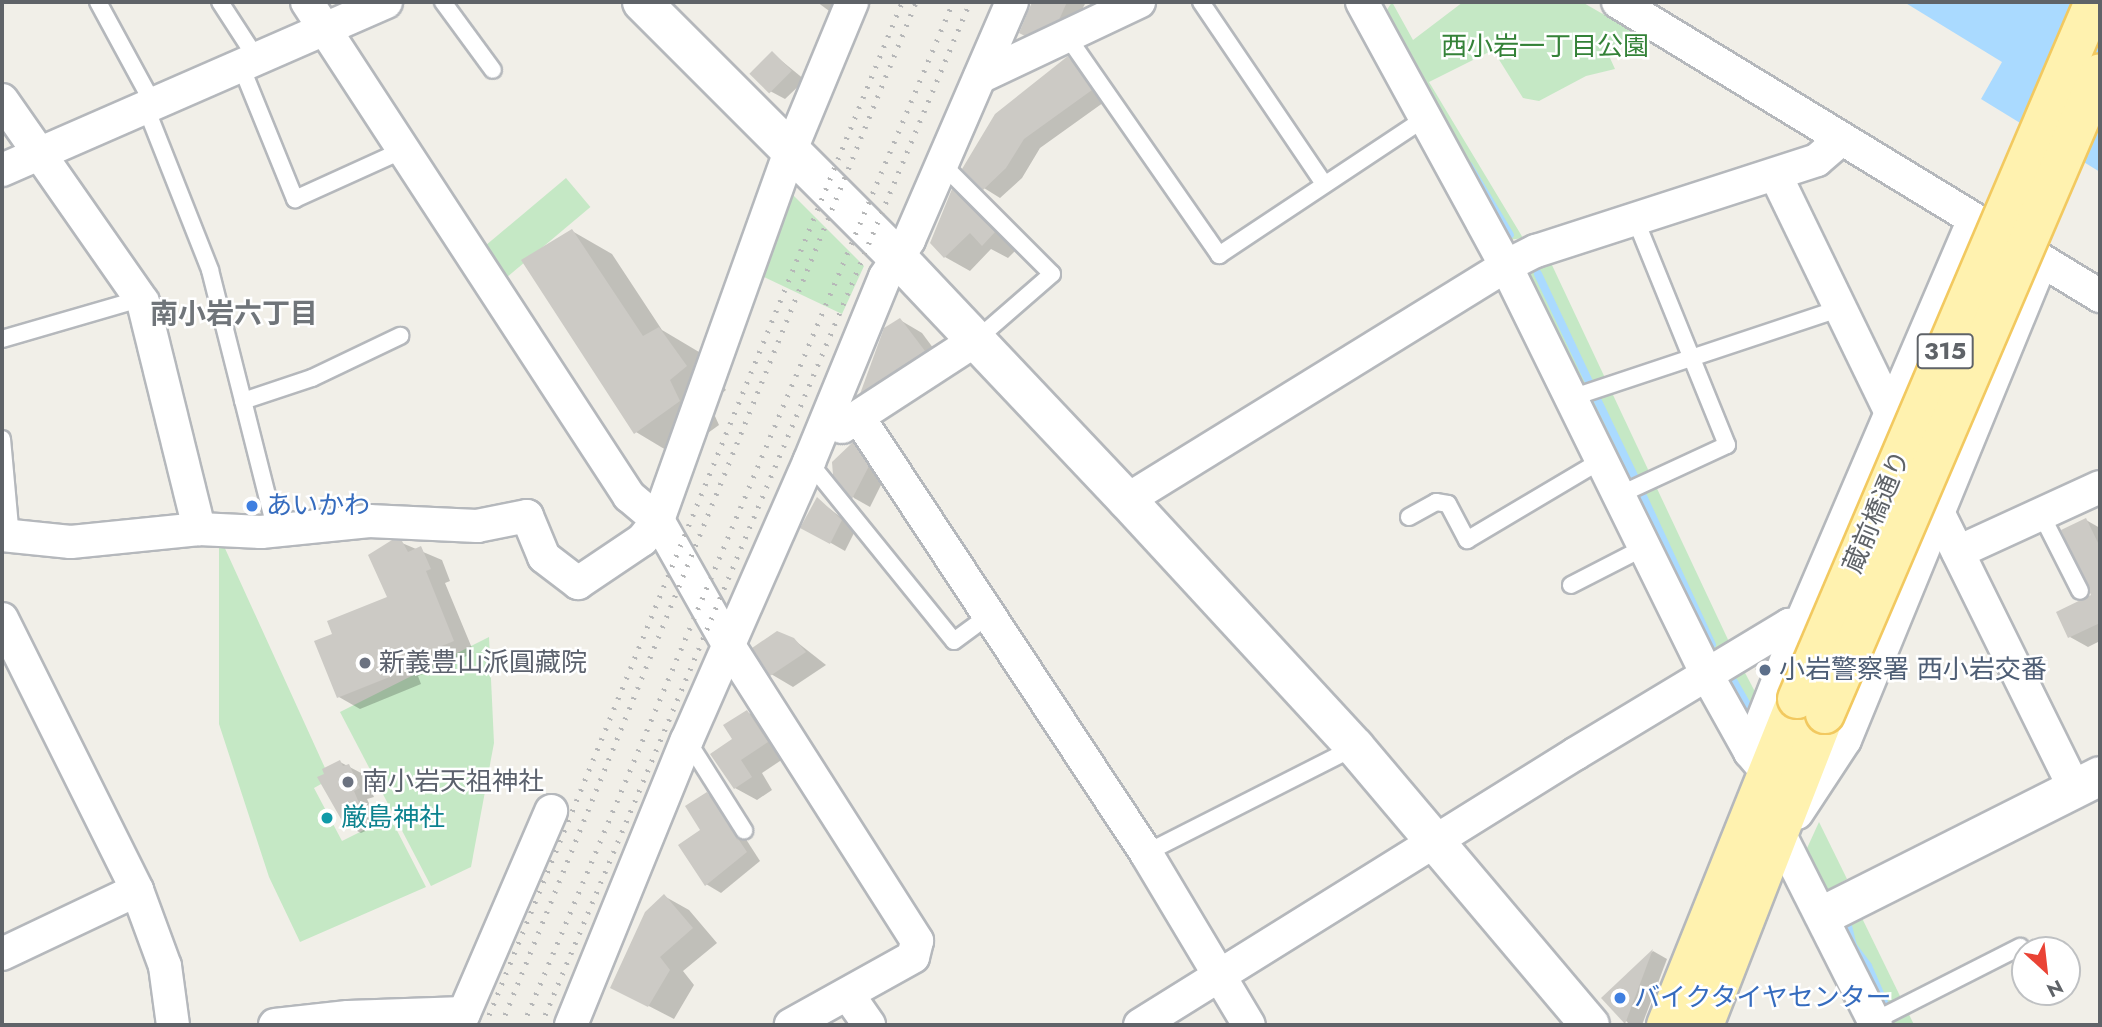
<!DOCTYPE html>
<html>
<head>
<meta charset="utf-8">
<style>
	body { margin:0 }
	#map { position:relative; width:2102px; height:1027px; overflow:hidden; background:#f1efe8; font-family:Jost,"Noto Sans JP",sans-serif }
	div>[style] { position:absolute }
	[style*='--x'] { left:calc(var(--x)*1px); top:calc(var(--y)*1px); width:calc(var(--w)*1px); rotate:calc(var(--a)*1deg) }
	.green>* { inset:0; background:#c5e8c5; transform-origin:0 0 }
	.water>* { inset:0; background:#aadaff }
	.shadow>* { inset:0; background:#0003 }
	.stream>* { height:8px; margin:-4px; padding:0 4px; transform-origin:4px; border-radius:4px; background:#aadaff }
	.building>* { inset:0; background:#cccac5; transform-origin:0 0 }
	.roads { filter:drop-shadow(2px 0 #b5b8bc) drop-shadow(-2px 0 #b5b8bc) drop-shadow(0 2px #b5b8bc) drop-shadow(0 -2px #b5b8bc) }
	.service>* { height:16px; margin:-8px; padding:0 8px; transform-origin:8px; border-radius:8px; background:#fff }
	.minor>* { height:32px; margin:-16px; padding:0 16px; transform-origin:16px; border-radius:16px; background:#fff }
	.tertiary>* { height:38px; margin:-19px; padding:0 19px; transform-origin:19px; border-radius:19px; background:#fff }
	.primary>* { height:38px; margin:-19px; padding:0 19px; transform-origin:19px; border-radius:19px; background:#fff2af }
	.rail>* { height:5px; margin-top:-2.5px; transform-origin:0; background:repeating-linear-gradient(90deg,#b6b7b8 0 2px,transparent 0 11px) }
	.bridges { filter:drop-shadow(2px 0 #f2c960) drop-shadow(-2px 0 #f2c960) drop-shadow(0 2px #f2c960) drop-shadow(0 -2px #f2c960) }
	.primary-bridge>* { height:38px; margin:-19px; padding:0 19px; transform-origin:19px; border-radius:19px; background:#fff2af }
	.dots>* { width:19px; height:19px; translate:-50% -50%; box-sizing:border-box; border:4px solid #fff; border-radius:50% }
	span { translate:-50% -50%; white-space:nowrap; text-align:center; line-height:1.15; -webkit-text-stroke:5px #fff; paint-order:stroke }
	.shield-label span { padding:2px 5px; background:#fff; border:2px solid; border-radius:5px; -webkit-text-stroke-width:0 }
	.shield-label { font-size:24px; color:#5f6368; font-weight:700 }
	.park-label { font-size:26px; color:#348238 }
	.shop-label { font-size:26px; color:#366cbe }
	.left { translate:0 -50%; text-align:left }
	.street-label { font-size:26px; color:#5f6368 }
	.worship-label { font-size:26px; color:#5b616d }
	.service-label { font-size:26px; color:#4e5e75 }
	.culture-label { font-size:26px; color:#0d838f }
	.neighbourhood-label { font-size:28px; color:#70757a; font-weight:700 }
	.frame { position:absolute; inset:0; border:4px solid #5f6368; pointer-events:none }
	.north { position:absolute; left:2011px; top:936px; width:70px; height:70px; box-sizing:border-box; background:#fff; border:2px solid #bfc1c3; border-radius:50%; rotate:153deg; font-size:19px; font-weight:700; line-height:28px; text-align:center; color:#5f6368 }
	.north::after { content:''; display:block; margin:auto; width:24px; height:32px; background:#ea4335; clip-path:polygon(50% 0,100% 100%,50% 72%,0 100%) }
</style>
</head>
<body>
<div id="map">
	<div class="green">
		<div style="clip-path:polygon(1392px 2px,1413px 40px,1463px 2px,1582px 2px,1634px 32px,1610px 58px,1615px 69px,1586px 76px,1539px 101px,1523px 98px,1493px 50px,1429px 82px,1523px 238px,1509px 240px,1383px 16px)"></div>
		<div style="left:566px;top:178px;width:38px;height:114px;rotate:50deg"></div>
		<div style="clip-path:polygon(793px 195px,864px 266px,842px 314px,764px 277px)"></div>
		<div style="clip-path:polygon(1551px 263px,1731px 646px,1716px 653px,1704px 647px,1528px 279px,1536px 266px)"></div>
		<div style="clip-path:polygon(223px 544px,330px 779px,314px 788px,342px 841px,390px 817px,426px 887px,300px 942px,269px 877px,219px 724px,219px 545px)"></div>
		<div style="clip-path:polygon(489px 637px,494px 743px,471px 867px,431px 886px,340px 712px)"></div>
		<div style="clip-path:polygon(1743px 669px,1761px 703px,1747px 723px,1724px 684px)"></div>
		<div style="clip-path:polygon(1819px 822px,1847px 879px,1830px 889px,1820px 889px,1803px 857px)"></div>
		<div style="left:1860px;top:914px;width:124px;height:26px;rotate:64deg"></div>
	</div>
	<div class="water">
		<div style="clip-path:polygon(1904px 2px,2100px 2px,2100px 172px,1981px 99px,2002px 62px)"></div>
	</div>
	<div class="shadow">
		<div style="clip-path:polygon(817px 2px,850px 2px,836px 16px)"></div>
		<div style="clip-path:polygon(1035px 2px,1086px 2px,1073px 27px,1035px 41px,1021px 32px)"></div>
		<div style="clip-path:polygon(772px 53px,805px 80px,785px 99px,770px 91px)"></div>
		<div style="clip-path:polygon(1068px 58px,1084px 68px,1107px 100px,1040px 148px,1022px 178px,1000px 198px,984px 188px)"></div>
		<div style="clip-path:polygon(953px 192px,977px 205px,1019px 247px,1008px 258px,991px 249px,970px 271px,945px 257px)"></div>
		<div style="clip-path:polygon(572px 231px,612px 254px,662px 330px,699px 352px,726px 390px,709px 403px,719px 425px,676px 456px,636px 432px)"></div>
		<div style="clip-path:polygon(900px 320px,922px 333px,945px 364px,883px 405px,862px 393px,883px 335px)"></div>
		<div style="clip-path:polygon(853px 444px,870px 454px,885px 477px,870px 507px,854px 498px,835px 474px)"></div>
		<div style="clip-path:polygon(817px 499px,856px 529px,845px 551px,803px 527px)"></div>
		<div style="clip-path:polygon(2086px 520px,2100px 528px,2100px 641px,2088px 647px,2070px 637px,2094px 595px)"></div>
		<div style="clip-path:polygon(402px 543px,442px 560px,450px 581px,445px 583px,474px 653px,418px 676px,421px 684px,360px 709px,339px 697px,334px 635px,389px 598px)"></div>
		<div style="clip-path:polygon(793px 639px,826px 665px,793px 687px,771px 674px)"></div>
		<div style="clip-path:polygon(1766px 662px,1772px 665px,1765px 685px,1755px 669px)"></div>
		<div style="clip-path:polygon(747px 712px,769px 724px,789px 755px,762px 773px,772px 790px,757px 800px,735px 788px,735px 739px)"></div>
		<div style="clip-path:polygon(340px 762px,363px 774px,374px 797px,367px 799px,379px 825px,361px 833px,346px 825px,326px 775px)"></div>
		<div style="clip-path:polygon(707px 794px,722px 802px,760px 861px,721px 893px,706px 884px,702px 831px)"></div>
		<div style="clip-path:polygon(664px 896px,689px 910px,717px 943px,683px 971px,694px 985px,674px 1019px,612px 987px)"></div>
		<div style="clip-path:polygon(1653px 951px,1667px 959px,1642px 1025px,1630px 1025px,1604px 998px)"></div>
	</div>
	<div class="stream">
		<div style="--x:1469;--y:166;--w:80;--a:59.3"></div>
		<div style="--x:1538;--y:274;--w:122;--a:64.7"></div>
		<div style="--x:1595;--y:395;--w:94;--a:64.2"></div>
		<div style="--x:1642;--y:494;--w:166;--a:65.1"></div>
		<div style="--x:1734;--y:682;--w:34;--a:60"></div>
		<div style="--x:1848;--y:926;--w:21;--a:76"></div>
		<div style="--x:1853;--y:946;--w:25;--a:53"></div>
		<div style="--x:1868;--y:966;--w:45;--a:66.3"></div>
	</div>
	<div class="building">
		<div style="clip-path:polygon(1032px 2px,1067px 2px,1059px 20px,1025px 36px,1019px 33px)"></div>
		<div style="left:772px;top:51px;width:28px;height:32px;rotate:45deg"></div>
		<div style="clip-path:polygon(1068px 56px,1092px 90px,1024px 139px,1006px 168px,983px 190px,962px 169px,995px 114px)"></div>
		<div style="clip-path:polygon(952px 189px,995px 232px,982px 246px,970px 233px,944px 258px,930px 243px)"></div>
		<div style="clip-path:polygon(572px 229px,643px 336px,659px 327px,687px 366px,670px 380px,680px 401px,634px 434px,521px 260px)"></div>
		<div style="clip-path:polygon(900px 318px,925px 351px,860px 394px,884px 328px)"></div>
		<div style="clip-path:polygon(853px 442px,869px 466px,852px 499px,833px 475px,832px 462px)"></div>
		<div style="clip-path:polygon(817px 497px,842px 520px,830px 544px,800px 528px)"></div>
		<div style="clip-path:polygon(2086px 518px,2100px 547px,2100px 623px,2068px 638px,2056px 612px,2091px 595px,2061px 530px)"></div>
		<div style="clip-path:polygon(392px 540px,402px 541px,408px 552px,421px 546px,431px 569px,426px 571px,454px 641px,398px 664px,402px 672px,337px 698px,314px 641px,332px 634px,327px 621px,387px 597px,368px 555px)"></div>
		<div style="clip-path:polygon(777px 631px,794px 638px,806px 652px,770px 676px,752px 648px)"></div>
		<div style="clip-path:polygon(747px 710px,768px 742px,741px 760px,752px 777px,734px 789px,710px 754px,732px 739px,723px 725px)"></div>
		<div style="clip-path:polygon(340px 760px,343px 766px,349px 764px,360px 788px,354px 791px,365px 817px,345px 826px,317px 777px,324px 774px,322px 769px)"></div>
		<div style="clip-path:polygon(707px 792px,747px 852px,705px 886px,678px 845px,700px 830px,685px 806px)"></div>
		<div style="clip-path:polygon(664px 894px,693px 928px,660px 957px,670px 970px,648px 1007px,610px 988px,645px 912px)"></div>
		<div style="clip-path:polygon(1653px 949px,1625px 1024px,1601px 998px)"></div>
	</div>
	<div class="roads">
		<div class="service">
			<div style="--x:98;--y:2;--w:117;--a:61.5"></div>
			<div style="--x:220;--y:2;--w:68;--a:57"></div>
			<div style="--x:443;--y:2;--w:84;--a:53.7"></div>
			<div style="--x:1201;--y:2;--w:220;--a:55.9"></div>
			<div style="--x:1067;--y:36;--w:267;--a:55.2"></div>
			<div style="--x:1219;--y:255;--w:246;--a:-33.6"></div>
			<div style="--x:241;--y:66;--w:144;--a:67.9"></div>
			<div style="--x:295;--y:199;--w:119;--a:-24.4"></div>
			<div style="--x:146;--y:108;--w:174;--a:68.4"></div>
			<div style="--x:210;--y:270;--w:269;--a:75.8"></div>
			<div style="--x:943;--y:165;--w:154;--a:45"></div>
			<div style="--x:1052;--y:274;--w:101;--a:139"></div>
			<div style="--x:2;--y:339;--w:144;--a:-16.2"></div>
			<div style="--x:1571;--y:398;--w:286;--a:-18.4"></div>
			<div style="--x:243;--y:401;--w:73;--a:-18.4"></div>
			<div style="--x:312;--y:378;--w:98;--a:-25.5"></div>
			<div style="--x:2;--y:439;--w:98;--a:84.8"></div>
			<div style="--x:809;--y:462;--w:230;--a:51"></div>
			<div style="--x:954;--y:641;--w:42;--a:-36.3"></div>
			<div style="--x:1619;--y:495;--w:119;--a:-24.8"></div>
			<div style="--x:1727;--y:445;--w:245;--a:-112.1"></div>
			<div style="--x:2041;--y:514;--w:86;--a:63.1"></div>
			<div style="--x:1409;--y:517;--w:31;--a:-29"></div>
			<div style="--x:1436;--y:502;--w:12;--a:9"></div>
			<div style="--x:1448;--y:504;--w:41;--a:62.2"></div>
			<div style="--x:1467;--y:540;--w:157;--a:-30.7"></div>
			<div style="--x:1571;--y:585;--w:83;--a:-27.2"></div>
			<div style="--x:687;--y:740;--w:107;--a:57.7"></div>
			<div style="--x:1146;--y:853;--w:234;--a:-26.9"></div>
			<div style="--x:1874;--y:1021;--w:164;--a:-26.9"></div>
		</div>
		<div class="minor">
			<div style="--x:307;--y:2;--w:590;--a:56.9"></div>
			<div style="--x:629;--y:496;--w:38;--a:40"></div>
			<div style="--x:658;--y:520;--w:142;--a:60.6"></div>
			<div style="--x:728;--y:644;--w:352;--a:57.5"></div>
			<div style="--x:917;--y:941;--w:16;--a:104"></div>
			<div style="--x:913;--y:957;--w:140;--a:150.9"></div>
			<div style="--x:1362;--y:2;--w:301;--a:61.4"></div>
			<div style="--x:1506;--y:266;--w:456;--a:63.8"></div>
			<div style="--x:1707;--y:675;--w:88;--a:60.8"></div>
			<div style="--x:1618;--y:2;--w:565;--a:31.38"></div>
			<div style="--x:980;--y:77;--w:176;--a:-25.3"></div>
			<div style="--x:2;--y:100;--w:246;--a:55.1"></div>
			<div style="--x:143;--y:302;--w:234;--a:76.1"></div>
			<div style="--x:2;--y:170;--w:419;--a:-23.6"></div>
			<div style="--x:1776;--y:176;--w:263;--a:64.1"></div>
			<div style="--x:859;--y:418;--w:521;--a:56.58"></div>
			<div style="--x:1146;--y:853;--w:200;--a:59.1"></div>
			<div style="--x:842;--y:427;--w:160;--a:-33"></div>
			<div style="--x:1127;--y:500;--w:445;--a:-31.7"></div>
			<div style="--x:1506;--y:266;--w:34;--a:-27"></div>
			<div style="--x:1536;--y:251;--w:295;--a:-17.9"></div>
			<div style="--x:1817;--y:160;--w:30;--a:-41"></div>
			<div style="--x:1937;--y:510;--w:311;--a:63.7"></div>
			<div style="--x:2;--y:535;--w:69;--a:5.8"></div>
			<div style="--x:71;--y:542;--w:129;--a:-5.8"></div>
			<div style="--x:199;--y:529;--w:62;--a:2.8"></div>
			<div style="--x:261;--y:532;--w:109;--a:-5.8"></div>
			<div style="--x:369;--y:521;--w:108;--a:2.7"></div>
			<div style="--x:477;--y:526;--w:51;--a:-11.3"></div>
			<div style="--x:527;--y:516;--w:44;--a:67.5"></div>
			<div style="--x:544;--y:557;--w:43;--a:37.4"></div>
			<div style="--x:578;--y:583;--w:77;--a:-33.9"></div>
			<div style="--x:642;--y:540;--w:26;--a:-51"></div>
			<div style="--x:658;--y:520;--w:391;--a:-70.3"></div>
			<div style="--x:790;--y:152;--w:162;--a:-67.5"></div>
			<div style="--x:1958;--y:552;--w:156;--a:-24.6"></div>
			<div style="--x:2;--y:619;--w:303;--a:63.5"></div>
			<div style="--x:137;--y:890;--w:149;--a:154.6"></div>
			<div style="--x:1761;--y:765;--w:17;--a:-130"></div>
			<div style="--x:1750;--y:752;--w:136;--a:-68.5"></div>
			<div style="--x:1800;--y:625;--w:439;--a:-66.8"></div>
			<div style="--x:1797;--y:813;--w:87;--a:-56.7"></div>
			<div style="--x:1845;--y:740;--w:517;--a:-67.7"></div>
			<div style="--x:1780;--y:835;--w:213;--a:63.2"></div>
			<div style="--x:137;--y:890;--w:81;--a:69.8"></div>
			<div style="--x:165;--y:966;--w:60;--a:82.3"></div>
			<div style="--x:849;--y:996;--w:35;--a:55"></div>
			<div style="--x:275;--y:1025;--w:73;--a:-6.3"></div>
			<div style="--x:348;--y:1017;--w:116;--a:-2"></div>
			<div style="--x:459;--y:1025;--w:233;--a:-66.7"></div>
			<div style="--x:571;--y:1025;--w:308;--a:-67.9"></div>
			<div style="--x:687;--y:740;--w:304;--a:-66.3"></div>
			<div style="--x:809;--y:462;--w:200;--a:-67.7"></div>
			<div style="--x:885;--y:277;--w:44;--a:-57"></div>
			<div style="--x:909;--y:240;--w:259;--a:-66.6"></div>
			<div style="--x:1140;--y:1025;--w:513;--a:-31.92"></div>
			<div style="--x:1575;--y:754;--w:250;--a:-31.1"></div>
			<div style="--x:1789;--y:625;--w:11;--a:0"></div>
		</div>
		<div class="tertiary">
			<div style="--x:642;--y:2;--w:362;--a:45"></div>
			<div style="--x:898;--y:258;--w:333;--a:46.6"></div>
			<div style="--x:1127;--y:500;--w:336;--a:47.3"></div>
			<div style="--x:1355;--y:747;--w:364;--a:49.8"></div>
			<div style="--x:1830;--y:912;--w:302;--a:-26.7"></div>
		</div>
		<div class="primary">
			<div style="--x:1666;--y:1025;--w:351;--a:-68.1"></div>
			<div style="--x:1704;--y:1025;--w:334;--a:-68.7"></div>
		</div>
	</div>
	<div class="rail">
		<div style="--x:485;--y:1025;--w:1105;--a:-67.82"></div>
		<div style="--x:501;--y:1025;--w:1104;--a:-67.92"></div>
		<div style="--x:523;--y:1025;--w:1110;--a:-67.2"></div>
		<div style="--x:541;--y:1025;--w:1109;--a:-67.25"></div>
	</div>
	<div class="bridges">
		<div class="primary-bridge">
			<div style="--x:1797;--y:699;--w:758;--a:-66.92"></div>
			<div style="--x:1825;--y:714;--w:697;--a:-66.78"></div>
		</div>
	</div>
	<div class="dots">
		<div style="left:252px;top:506px;background:#3f7fe0"></div>
		<div style="left:365px;top:663px;background:#6b7280"></div>
		<div style="left:1765px;top:670px;background:#5c6f8a"></div>
		<div style="left:348px;top:782px;background:#6b7280"></div>
		<div style="left:327px;top:818px;background:#0f9aa8"></div>
		<div style="left:1620px;top:998px;background:#3f7fe0"></div>
	</div>
	<div class="shield-label">
		<span style="left:1945px;top:351px">315</span>
	</div>
	<div class="park-label">
		<span style="left:1545px;top:47px">西小岩一丁目公園</span>
	</div>
	<div class="shop-label">
		<span class="left" style="left:266px;top:506px">あいかわ</span>
		<span class="left" style="left:1634px;top:998px">バイクタイヤセンター</span>
	</div>
	<div class="street-label">
		<span style="left:1877px;top:512px;rotate:-67deg">蔵前橋通り</span>
	</div>
	<div class="worship-label">
		<span class="left" style="left:379px;top:663px">新義豊山派圓藏院</span>
		<span class="left" style="left:362px;top:782px">南小岩天祖神社</span>
	</div>
	<div class="service-label">
		<span class="left" style="left:1779px;top:670px">小岩警察署 西小岩交番</span>
	</div>
	<div class="culture-label">
		<span class="left" style="left:341px;top:818px">厳島神社</span>
	</div>
	<div class="neighbourhood-label">
		<span style="left:234px;top:314px">南小岩六丁目</span>
	</div>
	<div class="frame"></div>
	<div class="north">N</div>
</div>
</body>
</html>
